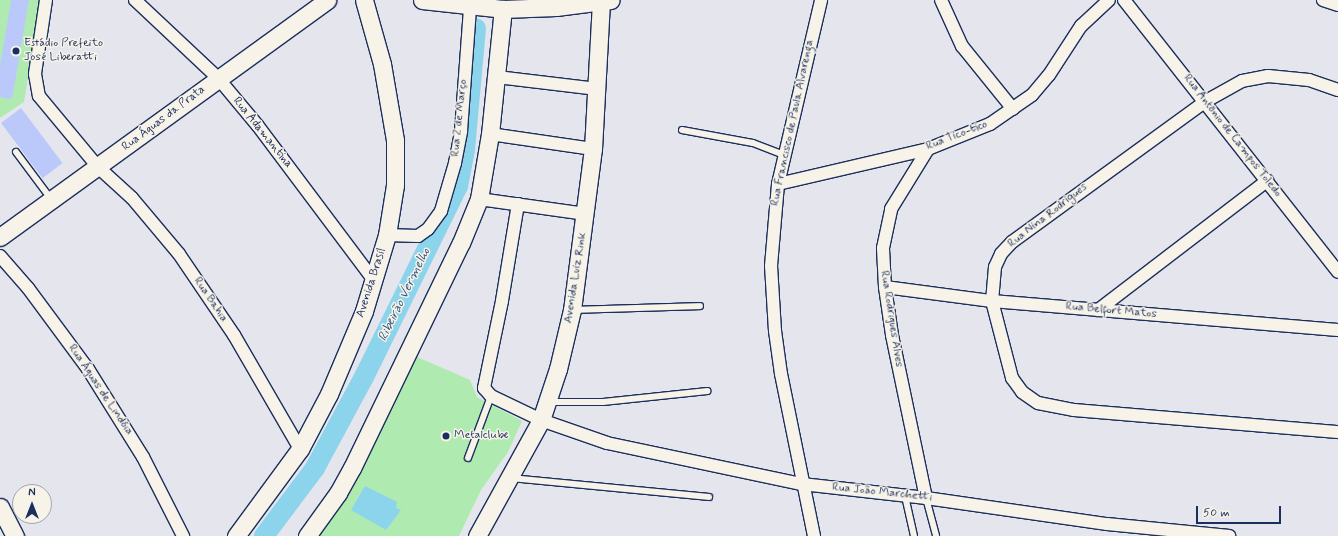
<!DOCTYPE html>
<html>
<head>
<meta charset="utf-8">
<style>
	body { margin:0 }
	#map { position:relative; width:1338px; height:536px; overflow:hidden; background:#e5e6ed; font-family:Mynerve,sans-serif }
	div>[style] { position:absolute }
	[style*='--x'] { left:calc(var(--x)*1px); top:calc(var(--y)*1px); width:calc(var(--w)*1px); rotate:calc(var(--a)*1deg) }
	.green>* { inset:0; background:#afebb0 }
	.water>* { inset:0; background:#8bd4ec }
	.river>* { height:20px; margin:-10px; padding:0 10px; transform-origin:10px; border-radius:10px; background:#8bd4ec }
	.building>* { inset:0; background:#bac9f9; transform-origin:0 0 }
	.roads { filter:drop-shadow(1px 0 #1b2f5e) drop-shadow(-1px 0 #1b2f5e) drop-shadow(0 1px #1b2f5e) drop-shadow(0 -1px #1b2f5e) }
	.lane>* { height:6px; margin:-3px; padding:0 3px; transform-origin:3px; border-radius:3px; background:#f7f3e8 }
	.street>* { height:12px; margin:-6px; padding:0 6px; transform-origin:6px; border-radius:6px; background:#f7f3e8 }
	.secondary>* { height:17px; margin:-8.5px; padding:0 8.5px; transform-origin:8.5px; border-radius:8.5px; background:#f7f3e8 }
	.dots>* { width:11px; height:11px; translate:-50% -50%; box-sizing:border-box; border:2px solid #f7f3e8; border-radius:50% }
	span { translate:-50% -50%; white-space:nowrap; text-align:center; line-height:1.15; -webkit-text-stroke:3px #f7f3e8; paint-order:stroke }
	.poi-label { font-size:12px; color:#1b2f5e }
	.left { translate:0 -50%; text-align:left }
	.street-label { font-size:12px; color:#1b2f5e }
	.water-label { font-size:13px; color:#375882; font-style:italic }
	.north { position:absolute; left:12px; top:484px; width:40px; height:40px; box-sizing:border-box; background:#f7f3e8; border:1px solid #9fa5b1; border-radius:50%; rotate:0deg; font-size:11px; font-weight:700; line-height:16px; text-align:center; color:#1b2f5e }
	.north::after { content:''; display:block; margin:auto; width:14px; height:18px; background:#1b2f5e; clip-path:polygon(50% 0,100% 100%,50% 72%,0 100%) }
	.scale { position:absolute; left:1196px; top:506px; width:85px; height:18px; box-sizing:border-box; border:2px solid #1b2f5e; border-top:0; padding-left:5px; font-size:12px; line-height:14px; white-space:nowrap; color:#1b2f5e; -webkit-text-stroke:3px #f7f3e8; paint-order:stroke }
</style>
</head>
<body>
<div id="map">
	<div class="green">
		<div style="clip-path:polygon(0 0,41px 0,24px 102px,0 118px)"></div>
		<div style="clip-path:polygon(415px 356px,470px 380px,477px 397px,522px 421px,508px 452px,481px 490px,459px 536px,316px 536px)"></div>
	</div>
	<div class="water">
		<div style="clip-path:polygon(365px 486px,397px 502px,396px 508px,401px 510px,386px 530px,351px 510px)"></div>
	</div>
	<div class="river">
		<div style="--x:264;--y:536;--w:85;--a:-53.1"></div>
		<div style="--x:315;--y:468;--w:103;--a:-61.7"></div>
		<div style="--x:364;--y:377;--w:213;--a:-63.8"></div>
		<div style="--x:458;--y:186;--w:38;--a:-79"></div>
		<div style="--x:465;--y:149;--w:121;--a:-84.8"></div>
	</div>
	<div class="building">
		<div style="clip-path:polygon(11px 0,29px 0,12px 99px,0 97px,0 66px)"></div>
		<div style="left:21px;top:108px;width:69px;height:25px;rotate:53deg"></div>
	</div>
	<div class="roads">
		<div class="lane">
			<div style="--x:682;--y:130;--w:72;--a:10.4"></div>
			<div style="--x:753;--y:143;--w:33;--a:21"></div>
			<div style="--x:16;--y:152;--w:59;--a:53.3"></div>
			<div style="--x:574;--y:310;--w:126;--a:-1.8"></div>
			<div style="--x:549;--y:402;--w:54;--a:0"></div>
			<div style="--x:603;--y:402;--w:105;--a:-6"></div>
			<div style="--x:468;--y:458;--w:66;--a:-69.6"></div>
			<div style="--x:511;--y:478;--w:199;--a:5.5"></div>
			<div style="--x:905;--y:496;--w:41;--a:77.3"></div>
			<div style="--x:926;--y:498;--w:39;--a:75"></div>
		</div>
		<div class="street">
			<div style="--x:46;--y:0;--w:75;--a:98.5"></div>
			<div style="--x:35;--y:74;--w:22;--a:80"></div>
			<div style="--x:39;--y:96;--w:92;--a:50.3"></div>
			<div style="--x:98;--y:167;--w:46;--a:42.4"></div>
			<div style="--x:132;--y:198;--w:73;--a:50"></div>
			<div style="--x:179;--y:254;--w:98;--a:55.8"></div>
			<div style="--x:234;--y:335;--w:132;--a:59.9"></div>
			<div style="--x:135;--y:0;--w:114;--a:43.2"></div>
			<div style="--x:218;--y:78;--w:62;--a:50.2"></div>
			<div style="--x:258;--y:126;--w:191;--a:53.1"></div>
			<div style="--x:941;--y:0;--w:51;--a:65.5"></div>
			<div style="--x:962;--y:46;--w:81;--a:51"></div>
			<div style="--x:1124;--y:0;--w:346;--a:51.8"></div>
			<div style="--x:1323;--y:0;--w:16;--a:18"></div>
			<div style="--x:497;--y:77;--w:101;--a:6.8"></div>
			<div style="--x:1338;--y:90;--w:31;--a:-161"></div>
			<div style="--x:1309;--y:80;--w:41;--a:-174.4"></div>
			<div style="--x:1268;--y:76;--w:26;--a:169"></div>
			<div style="--x:1242;--y:81;--w:41;--a:150.9"></div>
			<div style="--x:1206;--y:101;--w:240;--a:144"></div>
			<div style="--x:1012;--y:242;--w:16;--a:133"></div>
			<div style="--x:1001;--y:254;--w:14;--a:115"></div>
			<div style="--x:995;--y:267;--w:34;--a:95"></div>
			<div style="--x:992;--y:301;--w:80;--a:75.4"></div>
			<div style="--x:1012;--y:378;--w:17;--a:54"></div>
			<div style="--x:1022;--y:392;--w:19;--a:35"></div>
			<div style="--x:1038;--y:403;--w:37;--a:11"></div>
			<div style="--x:1074;--y:410;--w:265;--a:4.8"></div>
			<div style="--x:490;--y:134;--w:104;--a:8.3"></div>
			<div style="--x:778;--y:184;--w:154;--a:-13.1"></div>
			<div style="--x:928;--y:149;--w:67;--a:-22"></div>
			<div style="--x:990;--y:124;--w:51;--a:-34.6"></div>
			<div style="--x:1032;--y:95;--w:26;--a:-50"></div>
			<div style="--x:1049;--y:75;--w:59;--a:-56.9"></div>
			<div style="--x:1081;--y:26;--w:38;--a:-43"></div>
			<div style="--x:479;--y:199;--w:108;--a:8"></div>
			<div style="--x:518;--y:204;--w:98;--a:99.4"></div>
			<div style="--x:502;--y:301;--w:89;--a:101.7"></div>
			<div style="--x:484;--y:388;--w:11;--a:49"></div>
			<div style="--x:491;--y:396;--w:55;--a:25.6"></div>
			<div style="--x:541;--y:420;--w:70;--a:19.2"></div>
			<div style="--x:607;--y:443;--w:199;--a:11.9"></div>
			<div style="--x:802;--y:484;--w:125;--a:6.4"></div>
			<div style="--x:926;--y:498;--w:183;--a:8.2"></div>
			<div style="--x:1107;--y:524;--w:123;--a:5.6"></div>
			<div style="--x:387;--y:235;--w:31;--a:2"></div>
			<div style="--x:418;--y:236;--w:12;--a:-35"></div>
			<div style="--x:428;--y:229;--w:22;--a:-54"></div>
			<div style="--x:441;--y:211;--w:50;--a:-73.7"></div>
			<div style="--x:455;--y:163;--w:33;--a:-79"></div>
			<div style="--x:461;--y:131;--w:124;--a:-85.8"></div>
			<div style="--x:0;--y:256;--w:43;--a:48.8"></div>
			<div style="--x:28;--y:288;--w:101;--a:53.5"></div>
			<div style="--x:88;--y:369;--w:104;--a:58"></div>
			<div style="--x:143;--y:457;--w:89;--a:63.1"></div>
			<div style="--x:885;--y:287;--w:108;--a:7.5"></div>
			<div style="--x:992;--y:301;--w:347;--a:4.8"></div>
			<div style="--x:1098;--y:310;--w:213;--a:-37.4"></div>
			<div style="--x:926;--y:498;--w:167;--a:-101.8"></div>
			<div style="--x:892;--y:335;--w:49;--a:-98.3"></div>
			<div style="--x:885;--y:287;--w:39;--a:-93"></div>
			<div style="--x:883;--y:248;--w:40;--a:-78"></div>
			<div style="--x:891;--y:209;--w:70;--a:-58.3"></div>
			<div style="--x:814;--y:536;--w:165;--a:-101.5"></div>
			<div style="--x:781;--y:374;--w:43;--a:-97.9"></div>
			<div style="--x:775;--y:331;--w:65;--a:-93.5"></div>
			<div style="--x:771;--y:266;--w:82;--a:-85.1"></div>
			<div style="--x:778;--y:184;--w:189;--a:-76.8"></div>
		</div>
		<div class="secondary">
			<div style="--x:422;--y:0;--w:81;--a:6.3"></div>
			<div style="--x:503;--y:9;--w:53;--a:-2.2"></div>
			<div style="--x:556;--y:7;--w:55;--a:-7.3"></div>
			<div style="--x:0;--y:237;--w:404;--a:-35.9"></div>
			<div style="--x:0;--y:507;--w:33;--a:63"></div>
			<div style="--x:236;--y:536;--w:108;--a:-53.7"></div>
			<div style="--x:300;--y:449;--w:62;--a:-62.2"></div>
			<div style="--x:329;--y:394;--w:90;--a:-67.1"></div>
			<div style="--x:364;--y:311;--w:79;--a:-73.2"></div>
			<div style="--x:387;--y:235;--w:51;--a:-80.9"></div>
			<div style="--x:395;--y:185;--w:45;--a:-90"></div>
			<div style="--x:395;--y:140;--w:77;--a:-99.7"></div>
			<div style="--x:382;--y:64;--w:66;--a:-105.7"></div>
			<div style="--x:307;--y:536;--w:53;--a:-54.2"></div>
			<div style="--x:338;--y:493;--w:29;--a:-61"></div>
			<div style="--x:352;--y:468;--w:250;--a:-64.2"></div>
			<div style="--x:461;--y:243;--w:48;--a:-67.8"></div>
			<div style="--x:479;--y:199;--w:66;--a:-80.4"></div>
			<div style="--x:490;--y:134;--w:126;--a:-84.1"></div>
			<div style="--x:477;--y:536;--w:132;--a:-61.1"></div>
			<div style="--x:541;--y:420;--w:54;--a:-71.6"></div>
			<div style="--x:558;--y:369;--w:61;--a:-76.7"></div>
			<div style="--x:572;--y:310;--w:162;--a:-82.6"></div>
			<div style="--x:593;--y:149;--w:149;--a:-86.9"></div>
		</div>
	</div>
	<div class="dots">
		<div style="left:16px;top:51px;background:#1b2f5e"></div>
		<div style="left:446px;top:436px;background:#1b2f5e"></div>
	</div>
	<div class="poi-label">
		<span class="left" style="left:24px;top:51px">Estádio Prefeito<br>José Liberatti</span>
		<span class="left" style="left:454px;top:436px">Metalclube</span>
	</div>
	<div class="street-label">
		<span style="left:460px;top:118px;rotate:-84deg">Rua 2 de Março</span>
		<span style="left:164px;top:119px;rotate:-37deg">Rua Águas da Prata</span>
		<span style="left:793px;top:123px;rotate:-78deg">Rua Francisco de Paula Alvarenga</span>
		<span style="left:262px;top:133px;rotate:51deg">Rua Adamantina</span>
		<span style="left:957px;top:136px;rotate:-21deg">Rua Tico-tico</span>
		<span style="left:1232px;top:136px;rotate:52deg">Rua Antônio de Campos Toledo</span>
		<span style="left:1048px;top:216px;rotate:-38deg">Rua Nina Rodrigues</span>
		<span style="left:576px;top:278px;rotate:-81deg">Avenida Luiz Rink</span>
		<span style="left:372px;top:283px;rotate:-72deg">Avenida Brasil</span>
		<span style="left:210px;top:300px;rotate:56deg">Rua Bahia</span>
		<span style="left:1111px;top:311px;rotate:5deg">Rua Belfort Matos</span>
		<span style="left:891px;top:319px;rotate:81deg">Rua Rodrigues Alves</span>
		<span style="left:100px;top:390px;rotate:56deg">Rua Águas de Lindóia</span>
		<span style="left:882px;top:493px;rotate:6deg">Rua João Marchetti</span>
	</div>
	<div class="water-label">
		<span style="left:405px;top:295px;rotate:-64deg">Ribeirão Vermelho</span>
	</div>
	<div class="north">N</div>
	<div class="scale">50 m</div>
</div>
</body>
</html>
